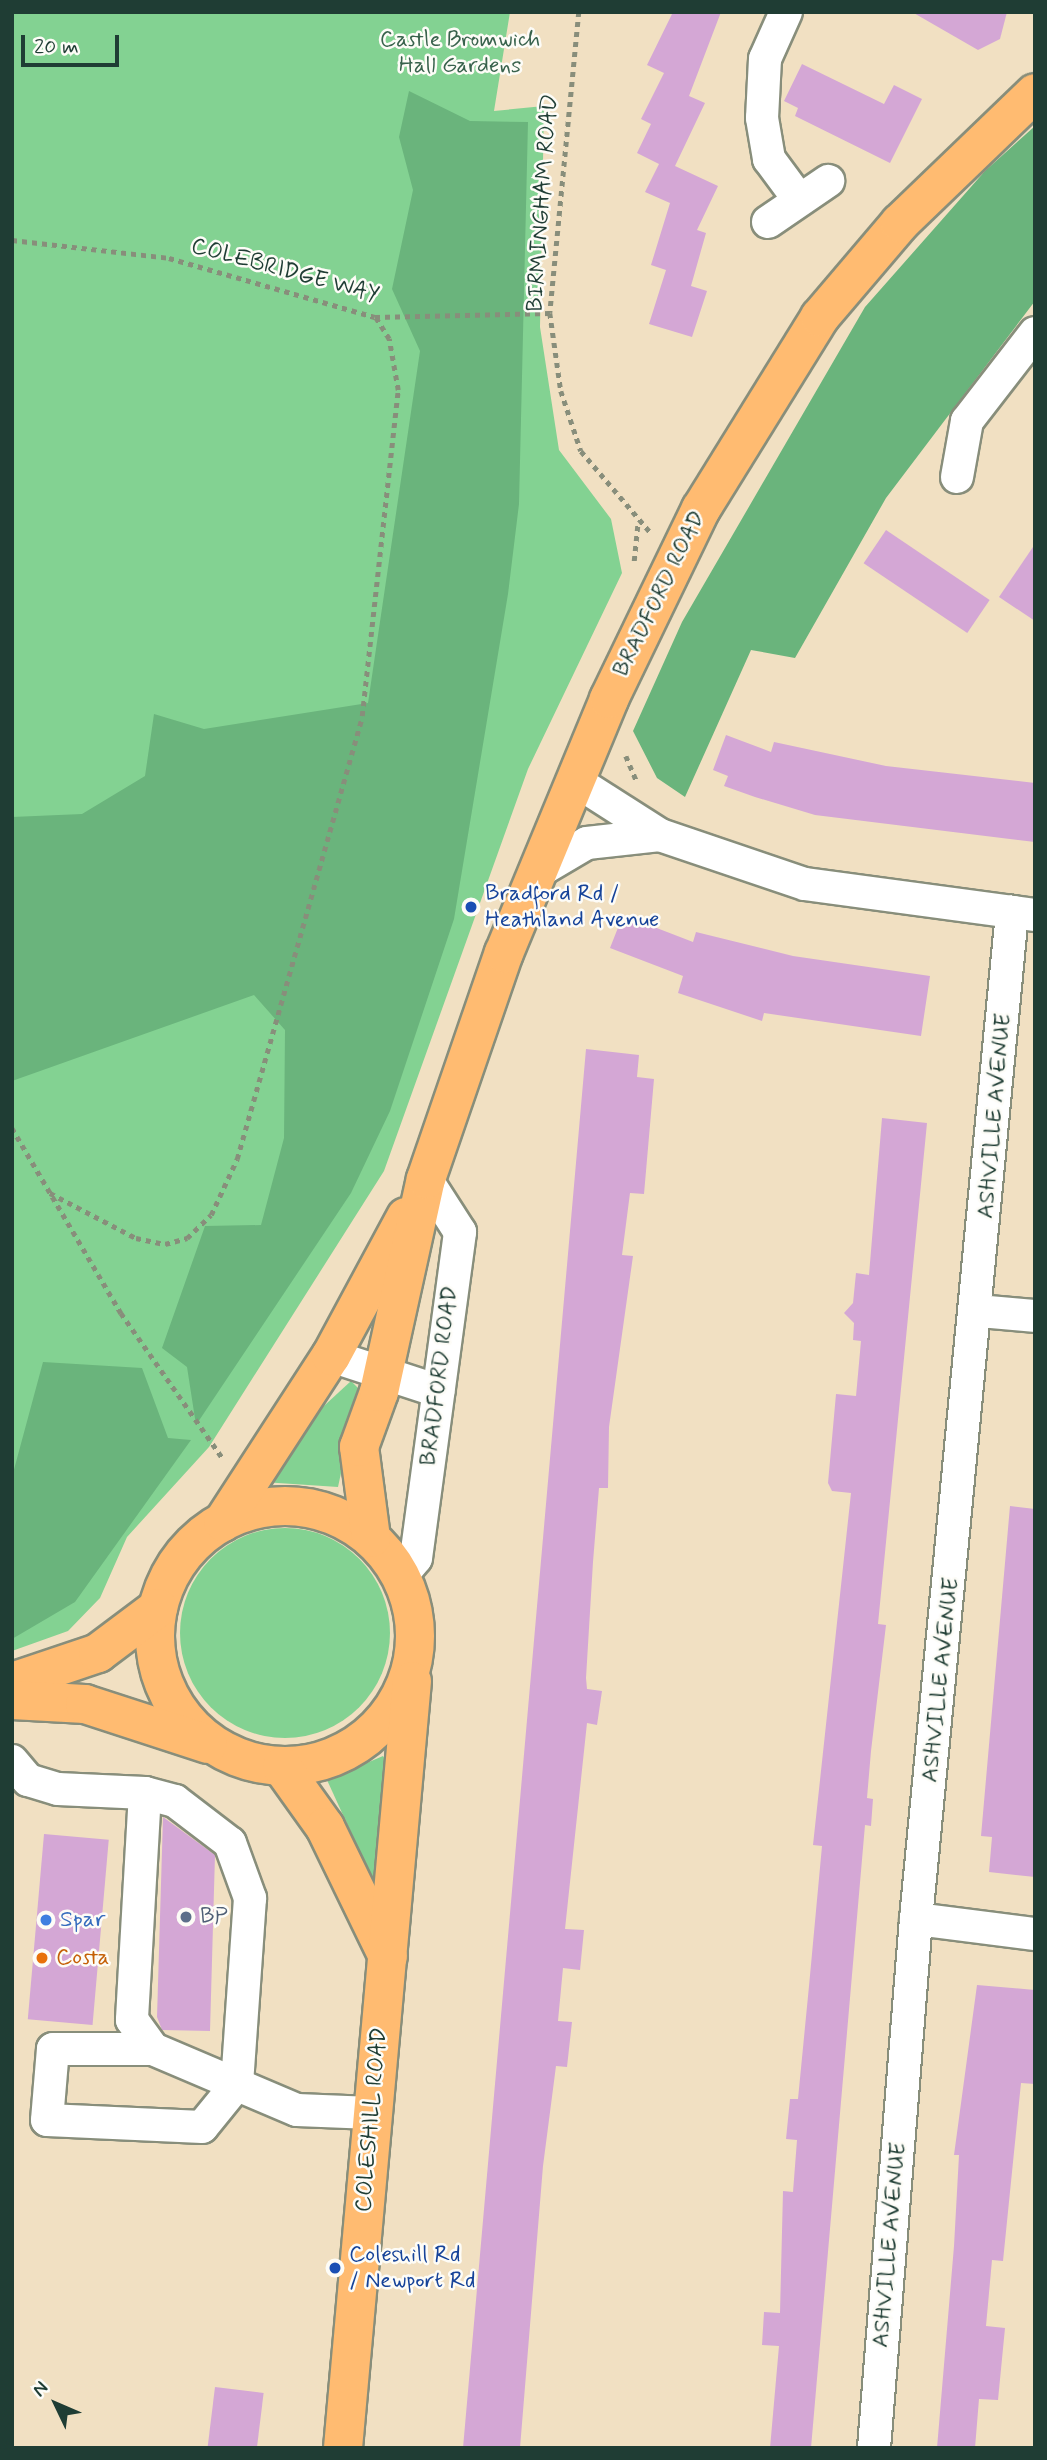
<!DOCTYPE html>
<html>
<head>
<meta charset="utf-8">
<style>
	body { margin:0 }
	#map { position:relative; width:1047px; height:2460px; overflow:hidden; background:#f1e0c2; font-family:Mynerve,sans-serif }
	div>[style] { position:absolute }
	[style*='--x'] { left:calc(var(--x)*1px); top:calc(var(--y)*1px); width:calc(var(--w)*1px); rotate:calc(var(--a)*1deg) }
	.green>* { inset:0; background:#83d292 }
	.round { border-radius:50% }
	.forest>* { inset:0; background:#6ab47c }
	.building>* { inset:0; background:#d4a7d5; transform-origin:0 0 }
	.path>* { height:4.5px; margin-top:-2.25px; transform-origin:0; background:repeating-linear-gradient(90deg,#888e7b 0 5px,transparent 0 10px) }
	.roads { filter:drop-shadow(2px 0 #888e7b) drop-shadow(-2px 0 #888e7b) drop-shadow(0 2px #888e7b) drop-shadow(0 -2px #888e7b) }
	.minor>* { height:32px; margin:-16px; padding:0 16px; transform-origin:16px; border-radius:16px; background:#fff }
	.major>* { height:38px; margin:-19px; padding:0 19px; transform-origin:19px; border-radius:19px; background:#ffbb71 }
	.major>.ring { margin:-19px; padding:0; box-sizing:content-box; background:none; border:38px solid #ffbb71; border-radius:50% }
	.dots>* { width:19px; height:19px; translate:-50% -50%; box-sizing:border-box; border:4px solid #fdfcf7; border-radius:50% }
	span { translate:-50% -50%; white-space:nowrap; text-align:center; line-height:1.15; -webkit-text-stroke:5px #fdfcf7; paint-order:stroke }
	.park-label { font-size:23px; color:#38624c }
	.street-label { font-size:23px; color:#1f3d34 }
	.transit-label { font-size:23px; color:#164399 }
	.left { translate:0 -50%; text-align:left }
	.service-label { font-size:23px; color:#4e5e75 }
	.shop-label { font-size:23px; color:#366cbe }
	.food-label { font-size:23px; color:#c56008 }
	.frame { position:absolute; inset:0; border:14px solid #1f3d34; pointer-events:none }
	.north { position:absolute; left:21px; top:2369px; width:70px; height:70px; -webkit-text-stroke:5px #fdfcf7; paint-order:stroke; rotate:314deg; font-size:19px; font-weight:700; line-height:28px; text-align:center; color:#1f3d34 }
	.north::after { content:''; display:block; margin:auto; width:24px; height:32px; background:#1f3d34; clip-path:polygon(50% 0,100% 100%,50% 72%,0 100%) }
	.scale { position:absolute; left:21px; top:35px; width:98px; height:32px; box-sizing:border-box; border:4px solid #1f3d34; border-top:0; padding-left:9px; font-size:21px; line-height:24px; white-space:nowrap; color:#1f3d34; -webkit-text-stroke:5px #fdfcf7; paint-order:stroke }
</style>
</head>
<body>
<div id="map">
	<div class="green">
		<div style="clip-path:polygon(12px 12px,510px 12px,494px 111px,544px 106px,540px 327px,559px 450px,611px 519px,622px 573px,528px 769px,384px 1171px,209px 1447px,127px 1537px,100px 1598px,68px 1631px,12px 1651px)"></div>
		<div style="clip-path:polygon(351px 1381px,359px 1389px,338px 1487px,263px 1482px,300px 1428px)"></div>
		<div class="round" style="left:180px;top:1528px;width:210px;height:210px"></div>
		<div style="clip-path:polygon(383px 1756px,387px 1762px,381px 1898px,327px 1780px)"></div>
	</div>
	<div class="forest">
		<div style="clip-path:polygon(409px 91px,470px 121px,528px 122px,519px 504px,508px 594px,454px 919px,390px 1111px,351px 1193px,196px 1425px,187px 1367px,162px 1348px,205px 1226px,261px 1225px,284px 1138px,285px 1030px,254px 995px,12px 1081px,12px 817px,82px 814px,145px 776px,154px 714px,204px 729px,368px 703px,420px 351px,392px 289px,413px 190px,399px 137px)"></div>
		<div style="clip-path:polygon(1035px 126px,1035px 301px,886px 498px,795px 658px,751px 650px,685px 797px,657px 778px,633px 731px,682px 622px,865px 307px,985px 171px)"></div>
		<div style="clip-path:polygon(43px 1362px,142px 1368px,168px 1438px,191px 1440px,75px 1602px,12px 1639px,12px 1477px)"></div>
	</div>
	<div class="building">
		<div style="clip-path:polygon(673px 12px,721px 12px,689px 96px,705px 103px,675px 166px,718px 186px,697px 230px,706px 233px,691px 286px,707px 291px,692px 337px,649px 324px,666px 270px,651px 265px,670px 203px,645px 192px,659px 164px,637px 153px,651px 124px,641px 119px,664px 73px,647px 65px)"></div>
		<div style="clip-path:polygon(912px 12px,1007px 12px,1000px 39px,978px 50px)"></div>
		<div style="clip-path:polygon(802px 64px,884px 104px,894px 85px,922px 99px,890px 163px,795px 116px,798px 108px,784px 101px)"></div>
		<div style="left:886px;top:530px;width:125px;height:40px;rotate:34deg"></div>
		<div style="clip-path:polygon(1035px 544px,1035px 621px,999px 597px)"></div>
		<div style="clip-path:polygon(726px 735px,771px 752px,774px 742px,886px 766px,1035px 783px,1035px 842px,815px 815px,755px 797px,724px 786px,728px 776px,713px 770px)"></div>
		<div style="clip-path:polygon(623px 915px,693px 942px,696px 932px,793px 956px,930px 976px,921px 1036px,764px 1013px,762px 1021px,678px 993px,683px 976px,610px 948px)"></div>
		<div style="clip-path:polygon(586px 1049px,639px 1055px,637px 1077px,654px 1079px,644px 1194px,630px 1193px,622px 1255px,633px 1256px,609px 1427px,608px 1488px,599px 1488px,593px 1562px,586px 1678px,587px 1689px,602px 1691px,597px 1725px,587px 1723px,565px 1929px,584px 1930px,580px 1970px,563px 1968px,558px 2021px,572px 2022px,567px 2067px,556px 2066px,543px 2166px,520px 2448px,463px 2448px)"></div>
		<div style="clip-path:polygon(882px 1118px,927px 1123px,878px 1624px,886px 1625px,871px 1751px,867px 1798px,873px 1799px,871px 1826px,865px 1825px,811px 2448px,770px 2448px,779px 2346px,762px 2345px,764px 2312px,780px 2313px,783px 2191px,793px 2192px,797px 2140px,786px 2139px,790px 2099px,798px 2099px,809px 1986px,822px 1846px,813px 1845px,851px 1493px,832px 1491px,828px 1483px,836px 1394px,856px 1396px,861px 1341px,853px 1340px,854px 1323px,844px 1313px,853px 1303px,856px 1273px,869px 1275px)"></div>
		<div style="clip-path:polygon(1010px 1506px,1035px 1509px,1035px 1877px,989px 1872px,992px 1837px,981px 1836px)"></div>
		<div style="clip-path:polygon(163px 1817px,215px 1855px,210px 2031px,162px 2030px,157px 2017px)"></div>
		<div style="left:44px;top:1834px;width:65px;height:186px;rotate:5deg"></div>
		<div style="clip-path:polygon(977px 1985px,1035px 1990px,1035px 2084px,1021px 2083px,1003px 2261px,992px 2260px,986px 2326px,1005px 2328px,998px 2400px,979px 2399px,975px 2448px,937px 2448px,954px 2246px,959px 2155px,954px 2155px)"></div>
		<div style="left:215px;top:2387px;width:49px;height:61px;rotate:7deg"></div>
	</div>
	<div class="path">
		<div style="--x:579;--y:12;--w:302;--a:95.5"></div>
		<div style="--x:550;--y:313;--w:79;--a:82"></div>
		<div style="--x:561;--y:391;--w:63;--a:71.6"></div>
		<div style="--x:581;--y:451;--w:108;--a:49.5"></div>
		<div style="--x:12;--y:240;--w:158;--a:6.5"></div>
		<div style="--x:169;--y:258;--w:214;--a:16"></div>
		<div style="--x:375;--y:317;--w:175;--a:-1.3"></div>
		<div style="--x:634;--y:561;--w:40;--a:-84.3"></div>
		<div style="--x:626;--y:756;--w:26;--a:67"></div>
		<div style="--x:12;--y:1128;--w:215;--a:59.5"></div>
		<div style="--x:121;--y:1313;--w:179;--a:55"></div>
		<div style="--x:50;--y:1193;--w:97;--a:27.6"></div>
		<div style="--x:136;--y:1238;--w:30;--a:12"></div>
		<div style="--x:165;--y:1244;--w:23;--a:-15"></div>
		<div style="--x:187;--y:1238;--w:33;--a:-44"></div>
		<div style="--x:211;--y:1215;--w:62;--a:-65.1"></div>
		<div style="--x:237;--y:1159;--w:460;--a:-74.2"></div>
		<div style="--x:362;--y:716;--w:328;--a:-83.7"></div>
		<div style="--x:398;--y:390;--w:52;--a:-100"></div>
		<div style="--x:389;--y:339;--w:26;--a:-122"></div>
	</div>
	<div class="roads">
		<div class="minor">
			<div style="--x:786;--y:12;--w:51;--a:114.1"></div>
			<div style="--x:765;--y:59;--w:59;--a:92.9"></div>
			<div style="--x:762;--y:118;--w:42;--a:80.3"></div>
			<div style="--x:769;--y:159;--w:47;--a:53.6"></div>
			<div style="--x:768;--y:222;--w:73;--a:-34.3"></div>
			<div style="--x:957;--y:477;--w:57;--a:-79.9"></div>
			<div style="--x:967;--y:421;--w:111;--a:-52.3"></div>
			<div style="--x:574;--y:780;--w:102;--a:32.6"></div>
			<div style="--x:660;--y:835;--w:153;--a:18.7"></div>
			<div style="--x:805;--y:884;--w:232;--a:7.7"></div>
			<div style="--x:536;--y:873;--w:59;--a:-30.5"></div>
			<div style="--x:587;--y:843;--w:73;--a:-6.3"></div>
			<div style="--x:979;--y:1311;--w:56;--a:5.1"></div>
			<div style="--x:331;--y:1356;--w:113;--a:18.1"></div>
			<div style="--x:401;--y:1576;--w:23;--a:-50"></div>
			<div style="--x:416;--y:1558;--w:329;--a:-82.3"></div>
			<div style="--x:460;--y:1232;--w:63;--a:-122.7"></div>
			<div style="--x:12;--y:1761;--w:25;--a:50"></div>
			<div style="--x:28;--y:1780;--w:31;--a:17"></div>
			<div style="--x:58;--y:1789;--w:87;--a:2.6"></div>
			<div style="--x:145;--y:1793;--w:31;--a:15"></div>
			<div style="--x:175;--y:1801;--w:69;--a:37.4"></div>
			<div style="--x:230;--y:1843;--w:59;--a:70"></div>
			<div style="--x:250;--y:1898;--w:186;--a:94"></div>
			<div style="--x:237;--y:2084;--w:55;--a:129.1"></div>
			<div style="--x:202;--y:2127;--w:155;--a:-177.4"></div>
			<div style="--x:47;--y:2120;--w:71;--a:-85.2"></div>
			<div style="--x:53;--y:2049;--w:100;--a:0"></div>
			<div style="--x:145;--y:1793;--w:227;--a:93.3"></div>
			<div style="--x:132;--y:2020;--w:36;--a:54"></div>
			<div style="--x:153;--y:2049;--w:156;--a:23"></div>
			<div style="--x:297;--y:2110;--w:75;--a:2.3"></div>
			<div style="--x:916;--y:1919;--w:120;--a:7.2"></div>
			<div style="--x:874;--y:2448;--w:531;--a:-85.46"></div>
			<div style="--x:916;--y:1919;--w:1012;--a:-84.55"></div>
		</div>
		<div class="major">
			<div class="ring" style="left:155px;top:1506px;width:222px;height:222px"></div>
			<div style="--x:223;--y:1522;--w:198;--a:-57"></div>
			<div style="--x:331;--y:1356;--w:158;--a:-61.7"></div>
			<div style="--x:371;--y:1538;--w:92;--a:-97.5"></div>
			<div style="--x:359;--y:1447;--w:59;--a:-70"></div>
			<div style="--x:379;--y:1392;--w:218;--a:-77.6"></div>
			<div style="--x:426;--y:1179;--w:239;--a:-71"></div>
			<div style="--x:504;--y:953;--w:275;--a:-67.5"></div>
			<div style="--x:609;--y:699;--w:211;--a:-64.2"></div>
			<div style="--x:701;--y:509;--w:226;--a:-58.2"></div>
			<div style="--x:820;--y:317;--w:123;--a:-49.6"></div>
			<div style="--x:900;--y:223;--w:187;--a:-43.9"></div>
			<div style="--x:12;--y:1682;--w:91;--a:-18.6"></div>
			<div style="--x:98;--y:1653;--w:75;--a:-36.9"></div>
			<div style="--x:12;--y:1700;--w:73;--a:3.1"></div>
			<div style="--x:85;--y:1704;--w:129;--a:18"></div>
			<div style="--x:282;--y:1767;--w:74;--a:54.4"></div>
			<div style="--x:325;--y:1827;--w:144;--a:64.1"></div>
			<div style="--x:343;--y:2448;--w:770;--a:-84.86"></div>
		</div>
	</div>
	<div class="dots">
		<div style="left:471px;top:907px;background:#1a4fb4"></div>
		<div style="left:186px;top:1917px;background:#5c6f8a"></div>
		<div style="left:46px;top:1920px;background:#3f7fe0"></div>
		<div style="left:42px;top:1958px;background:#e8710a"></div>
		<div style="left:335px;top:2268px;background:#1a4fb4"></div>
	</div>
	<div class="park-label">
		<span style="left:460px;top:53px">Castle Bromwich<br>Hall Gardens</span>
	</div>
	<div class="street-label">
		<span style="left:543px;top:203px;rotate:-86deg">BIRMINGHAM ROAD</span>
		<span style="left:285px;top:271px;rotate:15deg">COLEBRIDGE WAY</span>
		<span style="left:660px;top:594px;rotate:-64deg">BRADFORD ROAD</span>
		<span style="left:995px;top:1116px;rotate:-85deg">ASHVILLE AVENUE</span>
		<span style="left:440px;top:1376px;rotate:-83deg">BRADFORD ROAD</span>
		<span style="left:941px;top:1680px;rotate:-84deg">ASHVILLE AVENUE</span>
		<span style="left:372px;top:2120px;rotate:-85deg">COLESHILL ROAD</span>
		<span style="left:890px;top:2245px;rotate:-85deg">ASHVILLE AVENUE</span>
	</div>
	<div class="transit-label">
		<span class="left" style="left:485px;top:907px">Bradford Rd /<br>Heathland Avenue</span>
		<span class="left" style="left:349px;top:2268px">Coleshill Rd<br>/ Newport Rd</span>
	</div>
	<div class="service-label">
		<span class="left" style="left:200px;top:1917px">BP</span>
	</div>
	<div class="shop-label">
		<span class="left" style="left:60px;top:1920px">Spar</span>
	</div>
	<div class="food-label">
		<span class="left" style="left:56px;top:1958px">Costa</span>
	</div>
	<div class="frame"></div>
	<div class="north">N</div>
	<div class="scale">20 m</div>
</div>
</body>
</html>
